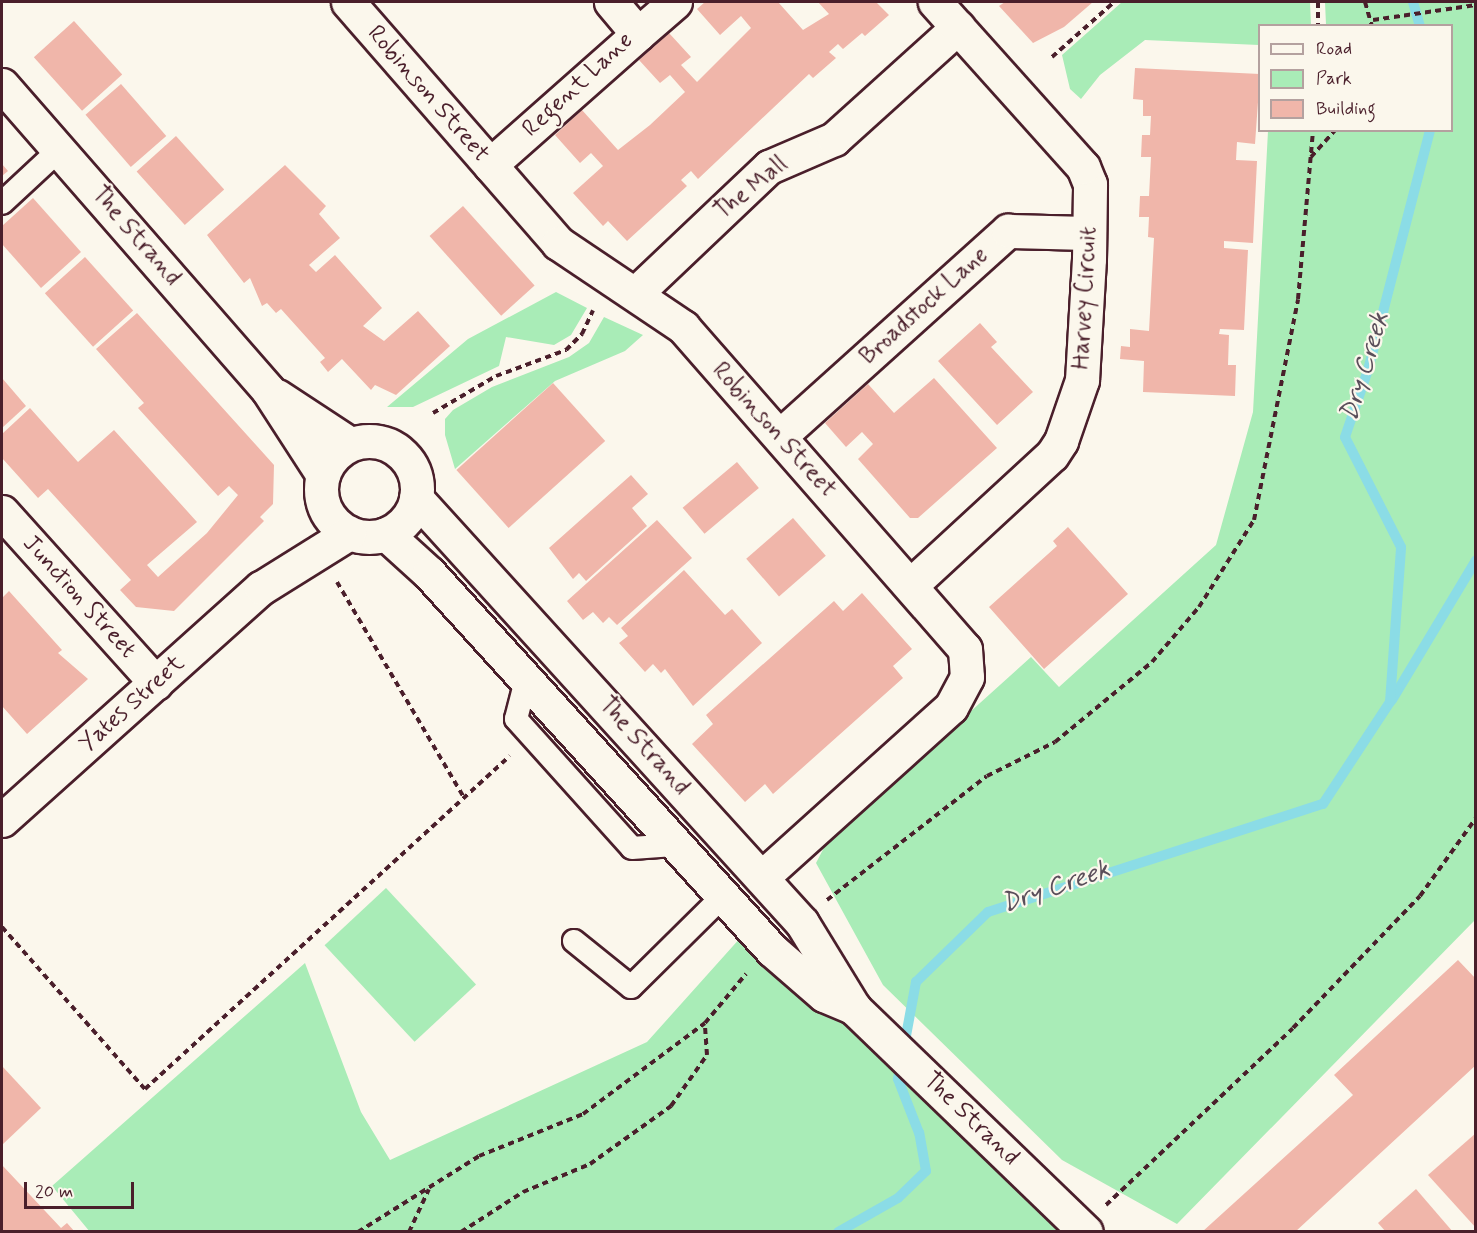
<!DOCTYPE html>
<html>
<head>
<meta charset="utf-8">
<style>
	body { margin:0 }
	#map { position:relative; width:1477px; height:1233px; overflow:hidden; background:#fbf7ec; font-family:Mynerve,sans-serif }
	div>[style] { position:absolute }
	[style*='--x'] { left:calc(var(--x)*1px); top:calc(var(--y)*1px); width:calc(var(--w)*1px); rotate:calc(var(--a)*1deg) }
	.green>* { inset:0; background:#a9ecb7; transform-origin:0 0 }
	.stream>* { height:10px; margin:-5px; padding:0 5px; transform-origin:5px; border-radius:5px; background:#8bdce6 }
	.building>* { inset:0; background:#f0b6aa; transform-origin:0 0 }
	.path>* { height:4px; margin-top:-2px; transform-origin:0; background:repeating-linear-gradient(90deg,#4a1f2b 0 6px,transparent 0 10.5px) }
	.roads { filter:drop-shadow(2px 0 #4a1f2b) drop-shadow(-2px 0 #4a1f2b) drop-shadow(0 2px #4a1f2b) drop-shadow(0 -2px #4a1f2b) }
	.service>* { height:22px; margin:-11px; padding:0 11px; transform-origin:11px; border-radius:11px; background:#fbf7ec }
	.minor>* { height:33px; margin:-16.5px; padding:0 16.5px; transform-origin:16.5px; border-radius:16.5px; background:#fbf7ec }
	.minor>.ring { margin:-16.5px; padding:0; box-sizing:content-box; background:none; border:33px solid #fbf7ec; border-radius:50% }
	span { translate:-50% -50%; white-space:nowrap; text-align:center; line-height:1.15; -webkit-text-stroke:4.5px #fbf7ec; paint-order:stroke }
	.street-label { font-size:24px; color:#4a1f2b }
	.water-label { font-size:26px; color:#5a4e5a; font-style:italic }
	.frame { position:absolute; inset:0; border:3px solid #4a1f2b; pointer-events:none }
	.legend { position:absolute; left:1258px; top:24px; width:195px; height:108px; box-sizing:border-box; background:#fbf7ec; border:2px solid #b4a19f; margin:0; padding:8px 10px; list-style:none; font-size:18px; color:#4a1f2b }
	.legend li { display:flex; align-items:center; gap:12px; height:30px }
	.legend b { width:30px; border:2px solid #b4a19f }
	.scale { position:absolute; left:24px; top:1182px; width:110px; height:27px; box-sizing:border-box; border:3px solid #4a1f2b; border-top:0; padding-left:8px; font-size:18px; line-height:21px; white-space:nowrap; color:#4a1f2b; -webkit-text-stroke:4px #fbf7ec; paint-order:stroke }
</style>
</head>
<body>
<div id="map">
	<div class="green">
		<div style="clip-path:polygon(1122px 2px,1310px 2px,1311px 25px,1260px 26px,1259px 45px,1145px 40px,1100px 75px,1081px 99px,1070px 89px,1062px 55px)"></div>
		<div style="clip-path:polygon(1325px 2px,1475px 2px,1475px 920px,1177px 1224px,1062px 1160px,883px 985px,816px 863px,828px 840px,1031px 657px,1059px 687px,1216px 545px,1253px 412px,1268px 131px,1452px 130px,1452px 26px,1326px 25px)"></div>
		<div style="clip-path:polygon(556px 292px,587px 308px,571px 335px,554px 345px,506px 337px,499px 366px,413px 407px,387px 407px,468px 339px)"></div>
		<div style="clip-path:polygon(604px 317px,643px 335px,625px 351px,555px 381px,455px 469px,445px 435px,445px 419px,453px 410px,492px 387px,569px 357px,589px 343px)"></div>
		<div style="left:386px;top:888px;width:132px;height:84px;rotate:47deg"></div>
		<div style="clip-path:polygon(750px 927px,1086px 1231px,90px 1232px,52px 1186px,305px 963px,361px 1112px,390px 1160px,647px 1042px)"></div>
	</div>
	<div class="stream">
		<div style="--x:1413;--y:2;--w:25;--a:74"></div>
		<div style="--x:1392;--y:700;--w:163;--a:-59"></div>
		<div style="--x:838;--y:1232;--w:69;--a:-29.5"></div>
		<div style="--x:898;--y:1198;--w:39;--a:-44"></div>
		<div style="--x:926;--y:1171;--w:39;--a:-100"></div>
		<div style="--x:919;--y:1133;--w:58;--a:-111.3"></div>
		<div style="--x:898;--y:1079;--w:99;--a:-79.5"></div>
		<div style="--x:916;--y:982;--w:100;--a:-44.2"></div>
		<div style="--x:988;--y:912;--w:352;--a:-17.9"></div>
		<div style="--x:1323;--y:804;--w:122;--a:-56.7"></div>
		<div style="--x:1390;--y:702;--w:155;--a:-85.9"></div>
		<div style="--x:1401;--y:547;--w:123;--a:-117"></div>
		<div style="--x:1345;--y:437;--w:71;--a:-71.1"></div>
		<div style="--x:1368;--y:370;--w:248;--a:-75.5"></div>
	</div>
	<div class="building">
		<div style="clip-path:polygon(705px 2px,778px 2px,803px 30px,829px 14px,818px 2px,876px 2px,889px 15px,865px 36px,862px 33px,843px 49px,838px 44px,829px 52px,836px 58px,813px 78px,809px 74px,698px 179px,691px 171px,681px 180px,687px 186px,627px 241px,608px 221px,603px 226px,573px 193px,603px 166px,591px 153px,580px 163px,555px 135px,582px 110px,618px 150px,650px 125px,685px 92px,670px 75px,660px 83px,639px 60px,669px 33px,691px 57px,681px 65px,697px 82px,751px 28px,741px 16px,720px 35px,697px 9px)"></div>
		<div style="clip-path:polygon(1005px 2px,1093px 2px,1064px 27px,1033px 43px,999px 6px)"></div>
		<div style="left:74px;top:21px;width:72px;height:54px;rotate:48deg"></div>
		<div style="clip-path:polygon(1135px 68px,1260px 74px,1255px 144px,1237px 142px,1236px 160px,1257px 161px,1253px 243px,1224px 241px,1224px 248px,1248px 250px,1244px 330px,1220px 329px,1219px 334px,1229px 335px,1228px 365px,1236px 365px,1235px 396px,1143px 392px,1144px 361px,1120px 359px,1121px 346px,1130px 347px,1130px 329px,1149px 331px,1154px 238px,1148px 237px,1149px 217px,1139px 217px,1140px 196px,1149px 196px,1151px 157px,1141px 157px,1142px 135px,1150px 135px,1151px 116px,1143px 116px,1143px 100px,1133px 99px)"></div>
		<div style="left:121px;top:84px;width:69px;height:47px;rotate:49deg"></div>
		<div style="left:176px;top:136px;width:72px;height:53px;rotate:48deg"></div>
		<div style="clip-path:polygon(2px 164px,8px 171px,2px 176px)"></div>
		<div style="clip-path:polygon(285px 165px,326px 206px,319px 214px,340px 238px,309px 265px,316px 272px,335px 255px,382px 308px,363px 326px,384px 341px,418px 311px,450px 346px,396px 395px,375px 385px,371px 390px,342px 359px,328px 372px,320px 362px,325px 358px,281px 309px,276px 313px,267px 303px,262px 306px,250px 278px,244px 283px,207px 235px)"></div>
		<div style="clip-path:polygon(33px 198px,81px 252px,41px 288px,2px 244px,2px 226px)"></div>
		<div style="left:463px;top:206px;width:107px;height:45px;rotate:48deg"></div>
		<div style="left:85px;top:257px;width:72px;height:54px;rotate:48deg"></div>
		<div style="clip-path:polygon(137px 313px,274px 465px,273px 504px,260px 517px,264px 521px,174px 611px,136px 607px,120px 590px,131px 580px,48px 489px,38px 498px,2px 458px,2px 434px,30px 408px,78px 462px,114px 430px,197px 522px,147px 565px,158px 577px,207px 533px,238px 495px,229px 486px,218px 496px,138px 408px,144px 403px,96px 349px)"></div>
		<div style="clip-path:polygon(980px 323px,997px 342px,991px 347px,1033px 392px,997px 425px,938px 361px)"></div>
		<div style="clip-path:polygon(2px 378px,26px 406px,2px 428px)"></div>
		<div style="clip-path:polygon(934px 378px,997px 448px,918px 518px,910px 518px,858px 459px,873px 444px,862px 432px,846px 447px,825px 423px,868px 384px,894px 413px)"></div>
		<div style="left:553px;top:383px;width:78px;height:130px;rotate:48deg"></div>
		<div style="left:737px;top:462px;width:34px;height:71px;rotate:50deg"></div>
		<div style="clip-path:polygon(631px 475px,648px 494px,632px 508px,647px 526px,586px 581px,579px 573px,573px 579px,549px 548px)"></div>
		<div style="left:793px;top:518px;width:50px;height:62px;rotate:49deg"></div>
		<div style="clip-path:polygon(657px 520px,692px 558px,617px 625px,609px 617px,603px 623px,593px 612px,583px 620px,567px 601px)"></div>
		<div style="clip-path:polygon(1068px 527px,1128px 594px,1044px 669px,989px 607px,1057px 546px,1053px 541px)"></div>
		<div style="clip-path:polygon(684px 570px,725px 615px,732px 609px,762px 643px,693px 706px,665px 669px,661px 673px,653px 664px,645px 672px,619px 643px,628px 636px,621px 628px)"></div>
		<div style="clip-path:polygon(9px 591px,62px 650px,58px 653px,88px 679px,27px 734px,2px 706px,2px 598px)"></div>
		<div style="clip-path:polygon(862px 593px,912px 649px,893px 666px,903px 678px,773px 794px,765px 784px,745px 802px,692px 744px,713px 724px,706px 715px,834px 601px,843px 611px)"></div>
		<div style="clip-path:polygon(1458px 960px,1476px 979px,1476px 1065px,1295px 1232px,1202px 1232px,1353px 1095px,1334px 1075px)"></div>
		<div style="clip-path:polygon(2px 1066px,41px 1108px,2px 1145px)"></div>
		<div style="clip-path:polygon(1476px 1133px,1476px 1228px,1428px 1175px)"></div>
		<div style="clip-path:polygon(2px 1165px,61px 1228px,67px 1223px,75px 1232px,2px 1232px)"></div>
		<div style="clip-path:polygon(1416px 1189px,1453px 1232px,1386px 1232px,1378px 1223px)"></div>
	</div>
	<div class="path">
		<div style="--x:1318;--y:2;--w:24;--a:90"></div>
		<div style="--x:1365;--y:2;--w:25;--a:74"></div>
		<div style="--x:1373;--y:20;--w:104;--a:-8.3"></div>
		<div style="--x:1052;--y:57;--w:83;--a:-41.6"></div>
		<div style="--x:1311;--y:157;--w:36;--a:-48"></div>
		<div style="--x:433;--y:413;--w:73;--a:-30.4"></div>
		<div style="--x:496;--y:376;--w:75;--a:-20.4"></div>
		<div style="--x:566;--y:350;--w:23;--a:-45"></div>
		<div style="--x:582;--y:334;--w:26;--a:-65"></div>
		<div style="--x:337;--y:582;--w:251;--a:59.5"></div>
		<div style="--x:827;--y:900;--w:202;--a:-37.8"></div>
		<div style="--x:987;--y:776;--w:76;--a:-26.6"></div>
		<div style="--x:1055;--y:742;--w:126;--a:-39.5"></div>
		<div style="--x:1152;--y:662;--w:72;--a:-49.5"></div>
		<div style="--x:1199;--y:607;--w:103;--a:-57.7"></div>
		<div style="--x:1254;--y:520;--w:225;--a:-78.7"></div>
		<div style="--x:1298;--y:299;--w:170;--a:-84.9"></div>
		<div style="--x:2;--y:927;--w:216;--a:48.6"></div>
		<div style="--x:145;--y:1089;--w:494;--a:-42.4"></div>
		<div style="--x:1106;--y:1205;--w:257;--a:-43.4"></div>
		<div style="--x:1293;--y:1028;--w:183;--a:-46.1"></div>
		<div style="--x:1420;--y:896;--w:96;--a:-54.3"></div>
		<div style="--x:358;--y:1232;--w:143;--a:-32.1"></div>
		<div style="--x:479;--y:1156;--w:112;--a:-22"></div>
		<div style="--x:583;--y:1114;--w:152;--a:-36.7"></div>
		<div style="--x:705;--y:1023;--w:64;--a:-50.1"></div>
		<div style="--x:409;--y:1232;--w:47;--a:-65.1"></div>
		<div style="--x:461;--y:1232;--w:74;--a:-32.8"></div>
		<div style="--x:523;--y:1192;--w:73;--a:-22.7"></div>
		<div style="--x:590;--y:1164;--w:100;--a:-35.6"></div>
		<div style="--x:671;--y:1106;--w:62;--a:-54.8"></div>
		<div style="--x:707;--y:1055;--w:31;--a:-94"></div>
	</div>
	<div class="roads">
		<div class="service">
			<div style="--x:2;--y:203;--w:78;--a:-42.9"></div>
			<div style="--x:526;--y:680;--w:40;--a:104.4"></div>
			<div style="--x:516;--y:719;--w:173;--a:48"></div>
			<div style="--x:632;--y:848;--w:42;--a:-4.1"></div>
			<div style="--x:574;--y:941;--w:73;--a:38.9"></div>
			<div style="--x:631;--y:987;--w:128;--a:-44.7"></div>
		</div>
		<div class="minor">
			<div style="--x:348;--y:2;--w:320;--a:48.9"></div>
			<div style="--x:558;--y:243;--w:151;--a:33.9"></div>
			<div style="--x:683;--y:327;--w:428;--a:48.8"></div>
			<div style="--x:965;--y:649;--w:28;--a:86"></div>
			<div style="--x:967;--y:677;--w:34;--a:118"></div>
			<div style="--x:951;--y:707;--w:254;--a:138"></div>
			<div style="--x:638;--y:34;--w:49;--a:-40.9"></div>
			<div style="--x:2;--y:85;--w:405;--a:48.9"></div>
			<div style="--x:268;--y:390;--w:101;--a:57.1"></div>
			<div style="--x:490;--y:165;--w:198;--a:-41.5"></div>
			<div style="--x:638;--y:34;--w:42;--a:-130.2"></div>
			<div style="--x:635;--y:294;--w:185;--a:-43.5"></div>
			<div style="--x:769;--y:167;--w:71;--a:-23.3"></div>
			<div style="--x:834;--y:139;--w:167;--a:-42.1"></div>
			<div style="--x:277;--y:396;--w:87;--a:33.3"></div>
			<div style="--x:780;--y:436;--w:307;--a:-42"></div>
			<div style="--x:1008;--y:231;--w:81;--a:1.4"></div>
			<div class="ring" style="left:321px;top:441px;width:63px;height:63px"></div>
			<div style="--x:416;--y:498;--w:574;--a:47.75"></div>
			<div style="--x:802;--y:923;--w:100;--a:58.5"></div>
			<div style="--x:854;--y:1008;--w:322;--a:44"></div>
			<div style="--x:2;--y:512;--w:230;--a:48"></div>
			<div style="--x:386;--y:534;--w:58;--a:42.2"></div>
			<div style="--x:429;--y:573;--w:510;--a:47.7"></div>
			<div style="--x:772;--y:950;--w:69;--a:40.9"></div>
			<div style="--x:824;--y:995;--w:33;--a:23"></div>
			<div style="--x:912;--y:584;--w:190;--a:-42.7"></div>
			<div style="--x:1052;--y:455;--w:17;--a:-57"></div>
			<div style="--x:1061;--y:441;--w:65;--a:-71"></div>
			<div style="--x:1082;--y:380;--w:121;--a:-86.7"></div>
			<div style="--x:1089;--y:259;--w:75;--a:-89.2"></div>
			<div style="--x:1090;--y:184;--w:18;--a:-112"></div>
			<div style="--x:1083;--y:167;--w:222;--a:-131.9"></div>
			<div style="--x:2;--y:820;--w:348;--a:-41.9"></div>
			<div style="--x:261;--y:588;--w:104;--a:-32"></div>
		</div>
	</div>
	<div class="street-label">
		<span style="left:578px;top:85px;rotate:-43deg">Regent Lane</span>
		<span style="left:428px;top:94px;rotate:49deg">Robinson Street</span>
		<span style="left:751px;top:188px;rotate:-39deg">The Mall</span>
		<span style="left:136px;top:236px;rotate:49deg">The Strand</span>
		<span style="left:1085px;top:298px;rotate:-87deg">Harvey Circuit</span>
		<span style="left:924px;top:306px;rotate:-42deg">Broadstock Lane</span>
		<span style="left:774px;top:430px;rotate:48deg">Robinson Street</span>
		<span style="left:79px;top:597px;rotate:48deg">Junction Street</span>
		<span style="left:132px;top:704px;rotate:-42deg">Yates Street</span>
		<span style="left:644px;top:746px;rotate:48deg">The Strand</span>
		<span style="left:971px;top:1119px;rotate:44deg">The Strand</span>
	</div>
	<div class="water-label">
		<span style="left:1366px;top:367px;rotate:-73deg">Dry Creek</span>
		<span style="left:1056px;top:888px;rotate:-19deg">Dry Creek</span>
	</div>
	<div class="frame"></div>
	<ul class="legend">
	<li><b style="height:8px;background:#fbf7ec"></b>Road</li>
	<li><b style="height:16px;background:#a9ecb7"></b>Park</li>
	<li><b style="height:16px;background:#f0b6aa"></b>Building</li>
	</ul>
	<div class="scale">20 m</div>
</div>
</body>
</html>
